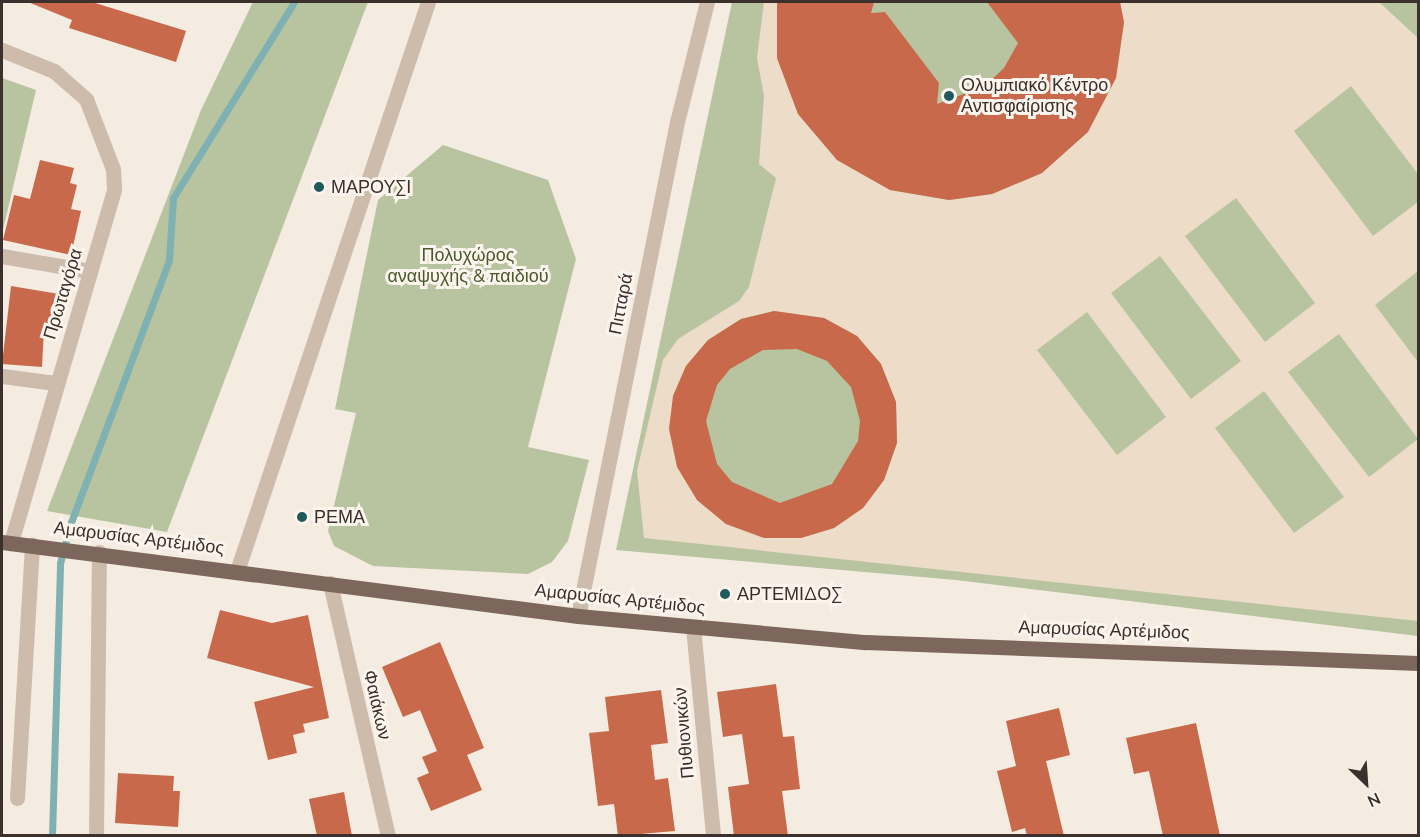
<!DOCTYPE html>
<html>
<head>
<meta charset="utf-8">
<style>
	body { margin:0 }
	#map { position:relative; width:1420px; height:837px; overflow:hidden; background:#f4ebe1; font-family:"Nunito Sans",sans-serif }
	div>[style] { position:absolute }
	[style*='--x'] { left:calc(var(--x)*1px); top:calc(var(--y)*1px); width:calc(var(--w)*1px); rotate:calc(var(--a)*1deg) }
	.green>* { inset:0; background:#b8c4a0 }
	.plaza>* { inset:0; background:#ecdcc8 }
	.stream>* { height:7px; margin:-3.5px; padding:0 3.5px; transform-origin:3.5px; border-radius:3.5px; background:#7fb0b2 }
	.building>* { inset:0; background:#c8694b }
	.minor>* { height:15px; margin:-7.5px; padding:0 7.5px; transform-origin:7.5px; border-radius:7.5px; background:#cdbbac }
	.major>* { height:15px; margin:-7.5px; padding:0 7.5px; transform-origin:7.5px; border-radius:7.5px; background:#7d675c }
	.dots>* { width:16px; height:16px; translate:-50% -50%; box-sizing:border-box; border:3px solid #fbf5ee; border-radius:50% }
	span { translate:-50% -50%; white-space:nowrap; text-align:center; line-height:1.15; -webkit-text-stroke:6px #fbf5ee; paint-order:stroke }
	.poi-label { font-size:18px; color:#3b302b }
	.left { translate:0 -50%; text-align:left }
	.park-label { font-size:18px; color:#4a5a2e }
	.street-label { font-size:18px; color:#3b302b }
	.frame { position:absolute; inset:0; border:3px solid #3b302b; pointer-events:none }
	.north { position:absolute; left:1336px; top:753px; width:60px; height:60px; -webkit-text-stroke:4px #fbf5ee; paint-order:stroke; rotate:155deg; font-size:16px; font-weight:700; line-height:24px; text-align:center; color:#3b302b }
	.north::after { content:''; display:block; margin:auto; width:21px; height:27px; background:#3b302b; clip-path:polygon(50% 0,100% 100%,50% 72%,0 100%) }
</style>
</head>
<body>
<div id="map">
	<div class="green">
		<div style="clip-path:polygon(253px 2px,368px 2px,167px 532px,47px 511px,201px 110px)"></div>
		<div style="clip-path:polygon(732px 2px,1418px 2px,1418px 636px,956px 580px,616px 550px)"></div>
		<div style="clip-path:polygon(2px 78px,36px 90px,2px 234px)"></div>
		<div style="clip-path:polygon(443px 145px,548px 180px,576px 259px,528px 447px,589px 460px,568px 541px,552px 562px,528px 574px,373px 566px,334px 546px,328px 531px,356px 413px,335px 409px,378px 200px)"></div>
	</div>
	<div class="plaza">
		<div style="clip-path:polygon(evenodd,764px 2px,777px 2px,777px 58px,798px 114px,837px 160px,890px 190px,949px 200px,992px 194px,1042px 173px,1087px 132px,1116px 78px,1124px 23px,1120px 2px,1379px 2px,1418px 38px,1418px 174px,1351px 86px,1294px 131px,1373px 236px,1418px 202px,1418px 271px,1375px 305px,1418px 362px,1418px 439px,1339px 334px,1288px 372px,1369px 477px,1418px 439px,1418px 621px,644px 538px,637px 471px,663px 360px,678px 339px,739px 301px,749px 287px,776px 178px,759px 164px,764px 96px,757px 58px,764px 2px,1236px 198px,1315px 303px,1265px 342px,1185px 236px,1236px 198px,764px 2px,1160px 256px,1241px 361px,1191px 399px,1111px 293px,1160px 256px,764px 2px,774px 311px,824px 318px,857px 336px,881px 364px,896px 402px,897px 443px,884px 480px,863px 508px,834px 528px,801px 538px,764px 538px,726px 524px,697px 500px,673px 396px,686px 366px,708px 340px,741px 319px,774px 311px,764px 2px,1087px 312px,1166px 417px,1117px 455px,1037px 350px,1087px 312px,764px 2px,1264px 391px,1344px 497px,1294px 533px,1215px 428px,1264px 391px)"></div>
	</div>
	<div class="stream">
		<div style="--x:52;--y:836;--w:273;--a:-88.3"></div>
		<div style="--x:60;--y:563;--w:39;--a:-75"></div>
		<div style="--x:70;--y:525;--w:283;--a:-69.5"></div>
		<div style="--x:169;--y:260;--w:62;--a:-86.3"></div>
		<div style="--x:173;--y:198;--w:230;--a:-58.3"></div>
	</div>
	<div class="building">
		<div style="clip-path:polygon(28px 2px,92px 2px,186px 31px,176px 62px,69px 28px,72px 20px)"></div>
		<div style="clip-path:polygon(777px 2px,874px 2px,871px 13px,885px 12px,939px 83px,937px 104px,985px 86px,1004px 68px,1018px 43px,987px 2px,1120px 2px,1124px 22px,1116px 78px,1088px 132px,1042px 173px,992px 194px,949px 200px,890px 190px,837px 160px,798px 114px,777px 58px)"></div>
		<div style="clip-path:polygon(40px 160px,74px 168px,70px 183px,77px 185px,71px 209px,81px 211px,71px 255px,3px 240px,14px 195px,30px 199px)"></div>
		<div style="clip-path:polygon(11px 286px,59px 294px,53px 330px,44px 329px,42px 367px,2px 364px)"></div>
		<div style="clip-path:polygon(evenodd,774px 311px,824px 318px,857px 336px,881px 364px,896px 402px,897px 443px,884px 480px,863px 508px,834px 528px,801px 538px,764px 538px,726px 524px,697px 500px,677px 467px,669px 429px,673px 396px,686px 366px,708px 340px,741px 319px,774px 311px,797px 349px,827px 361px,851px 387px,860px 421px,858px 441px,832px 484px,780px 503px,732px 482px,717px 464px,706px 421px,717px 385px,730px 369px,763px 350px,797px 349px)"></div>
		<div style="clip-path:polygon(220px 610px,272px 623px,308px 615px,329px 718px,303px 724px,305px 732px,293px 735px,297px 753px,268px 760px,254px 702px,314px 687px,207px 658px)"></div>
		<div style="clip-path:polygon(440px 642px,484px 748px,467px 755px,482px 790px,431px 811px,417px 778px,429px 773px,422px 757px,437px 751px,420px 710px,403px 717px,382px 667px)"></div>
		<div style="clip-path:polygon(776px 684px,783px 737px,794px 736px,800px 789px,782px 791px,788px 836px,734px 836px,728px 787px,749px 784px,742px 734px,723px 737px,717px 692px)"></div>
		<div style="clip-path:polygon(661px 690px,668px 743px,651px 745px,655px 780px,668px 778px,675px 831px,618px 836px,614px 804px,598px 806px,589px 733px,609px 731px,605px 697px)"></div>
		<div style="clip-path:polygon(1059px 708px,1070px 755px,1046px 761px,1064px 836px,1027px 836px,1025px 828px,1012px 832px,997px 771px,1016px 766px,1006px 721px)"></div>
		<div style="clip-path:polygon(1196px 723px,1220px 836px,1163px 836px,1149px 771px,1134px 774px,1126px 738px)"></div>
		<div style="clip-path:polygon(118px 773px,174px 776px,173px 791px,180px 791px,178px 827px,115px 823px)"></div>
		<div style="clip-path:polygon(344px 792px,352px 836px,317px 836px,309px 799px)"></div>
	</div>
	<div class="minor">
		<div style="--x:2;--y:50;--w:56;--a:22"></div>
		<div style="--x:54;--y:71;--w:43;--a:41.2"></div>
		<div style="--x:86;--y:99;--w:75;--a:68.9"></div>
		<div style="--x:113;--y:169;--w:21;--a:87"></div>
		<div style="--x:114;--y:190;--w:368;--a:106.3"></div>
		<div style="--x:2;--y:256;--w:89;--a:9.7"></div>
		<div style="--x:2;--y:376;--w:54;--a:7.4"></div>
		<div style="--x:237;--y:571;--w:600;--a:-71.44"></div>
		<div style="--x:330;--y:583;--w:260;--a:77.1"></div>
		<div style="--x:578;--y:616;--w:504;--a:-78.67"></div>
		<div style="--x:677;--y:122;--w:124;--a:-76"></div>
		<div style="--x:693;--y:627;--w:210;--a:84.5"></div>
		<div style="--x:17;--y:798;--w:254;--a:-86.6"></div>
		<div style="--x:96;--y:836;--w:284;--a:-89.4"></div>
	</div>
	<div class="major">
		<div style="--x:2;--y:542;--w:581;--a:7.32"></div>
		<div style="--x:578;--y:616;--w:289;--a:5.2"></div>
		<div style="--x:866;--y:642;--w:552;--a:2.18"></div>
	</div>
	<div class="dots">
		<div style="left:949px;top:96px;background:#1f5a5e"></div>
		<div style="left:319px;top:187px;background:#1f5a5e"></div>
		<div style="left:302px;top:517px;background:#1f5a5e"></div>
		<div style="left:725px;top:594px;background:#1f5a5e"></div>
	</div>
	<div class="poi-label">
		<span class="left" style="left:961px;top:96px">Ολυμπιακό Κέντρο<br>Αντισφαίρισης</span>
		<span class="left" style="left:331px;top:187px">ΜΑΡΟΥΣΙ</span>
		<span class="left" style="left:314px;top:517px">ΡΕΜΑ</span>
		<span class="left" style="left:737px;top:594px">ΑΡΤΕΜΙΔΟΣ</span>
	</div>
	<div class="park-label">
		<span style="left:468px;top:266px">Πολυχώρος<br>αναψυχής &amp; παιδιού</span>
	</div>
	<div class="street-label">
		<span style="left:63px;top:294px;rotate:-73deg">Πρωταγόρα</span>
		<span style="left:621px;top:304px;rotate:-79deg">Πιτταρά</span>
		<span style="left:139px;top:538px;rotate:7deg">Αμαρυσίας Αρτέμιδος</span>
		<span style="left:620px;top:599px;rotate:6deg">Αμαρυσίας Αρτέμιδος</span>
		<span style="left:1104px;top:630px;rotate:2deg">Αμαρυσίας Αρτέμιδος</span>
		<span style="left:377px;top:705px;rotate:77deg">Φαιάκων</span>
		<span style="left:684px;top:733px;rotate:-95deg">Πυθιονικών</span>
	</div>
	<div class="frame"></div>
	<div class="north">N</div>
</div>
</body>
</html>
